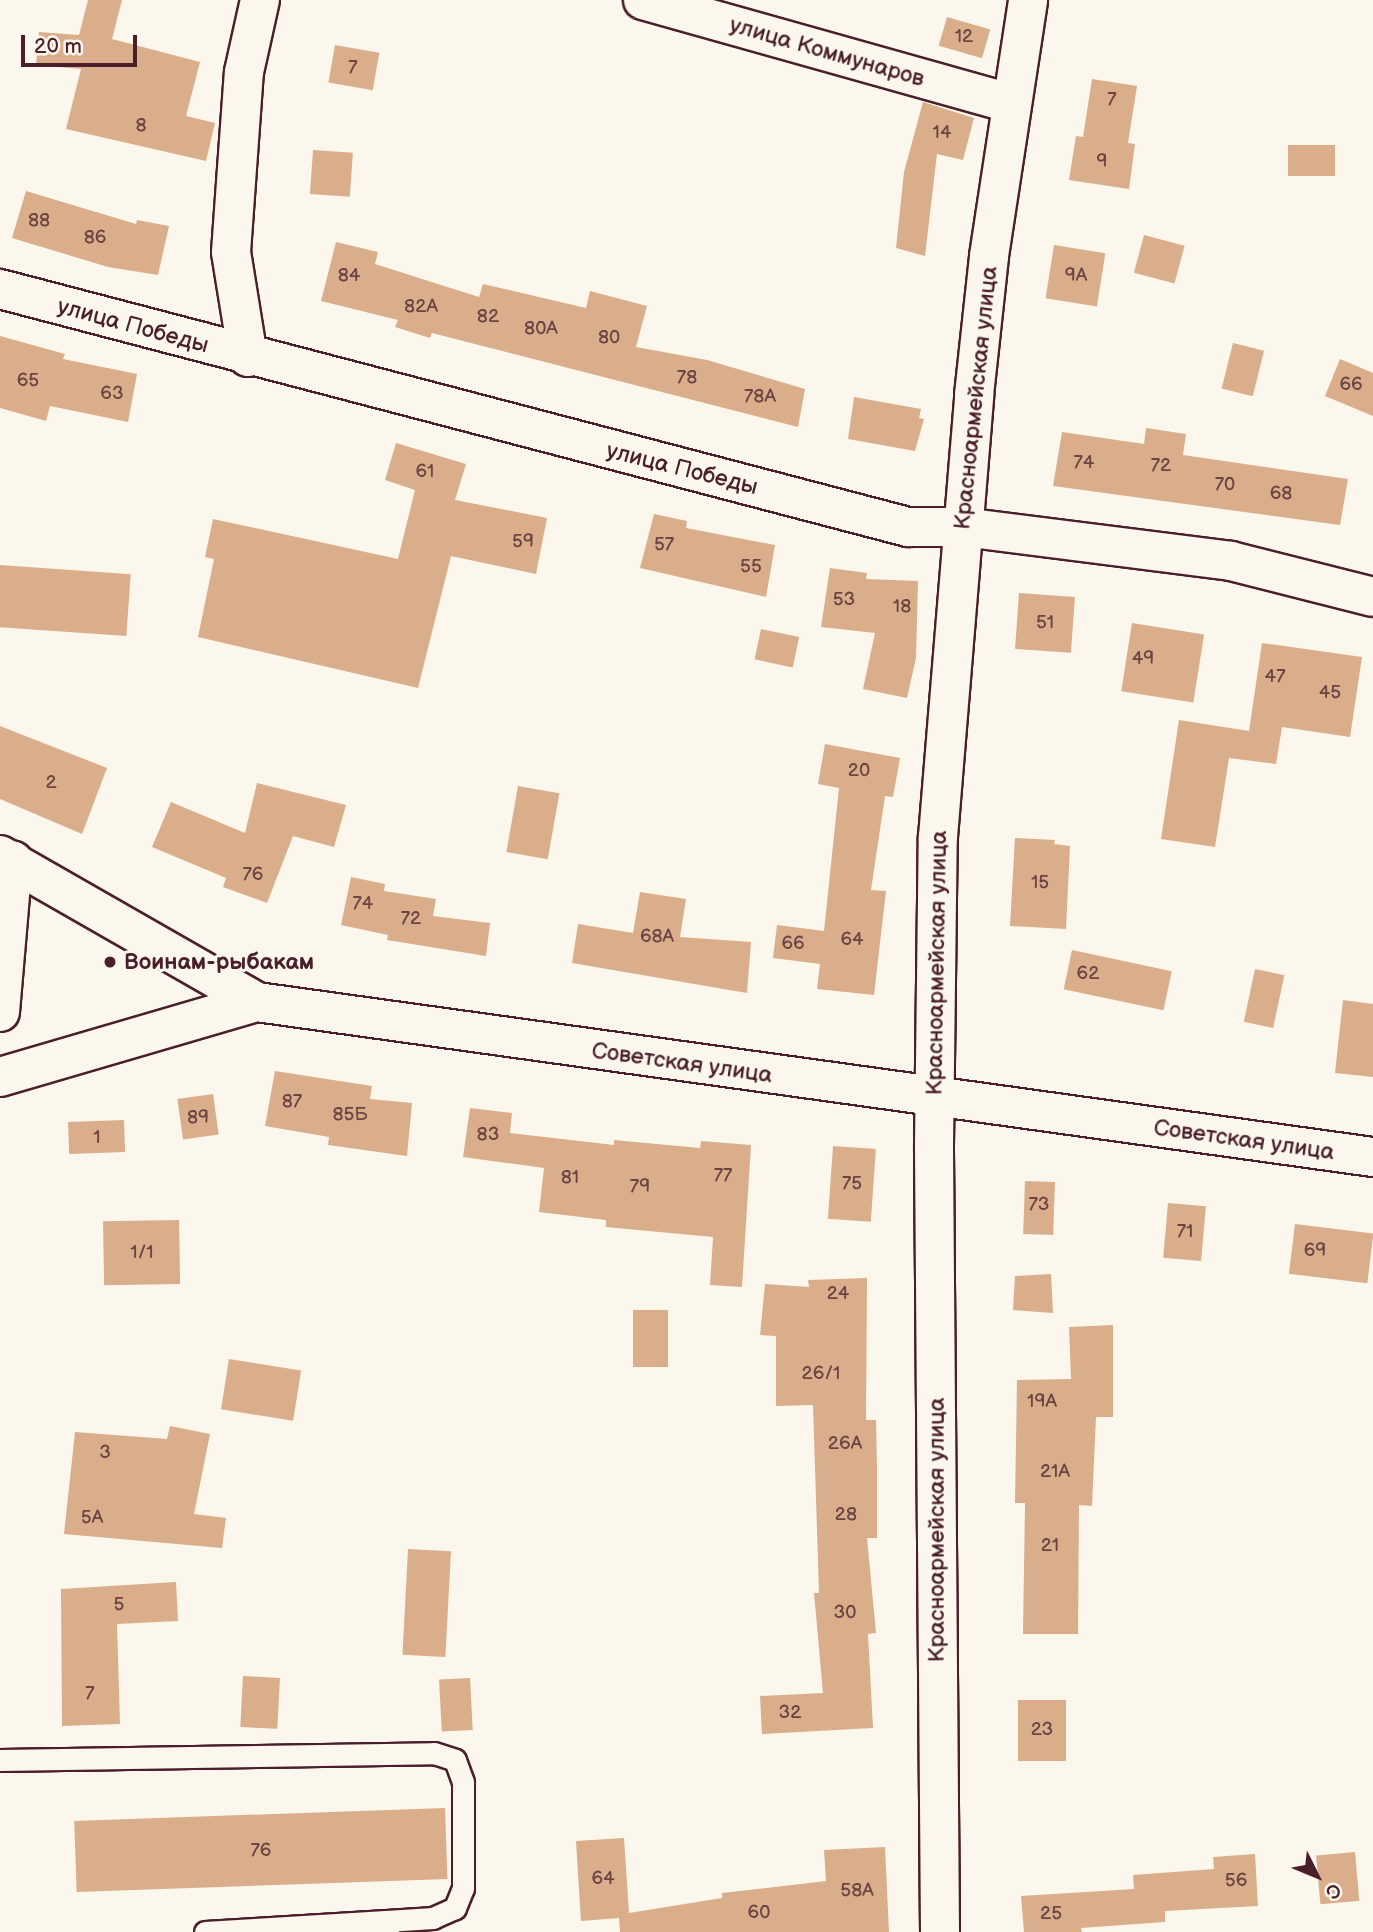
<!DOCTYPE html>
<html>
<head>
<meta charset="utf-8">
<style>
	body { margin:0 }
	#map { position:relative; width:1373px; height:1932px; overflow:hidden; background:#fbf7ec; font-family:"Balsamiq Sans",sans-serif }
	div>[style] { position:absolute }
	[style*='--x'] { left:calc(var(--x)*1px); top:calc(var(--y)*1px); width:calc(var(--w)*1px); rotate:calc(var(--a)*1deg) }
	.building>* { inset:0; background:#daae8b; transform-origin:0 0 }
	.roads { filter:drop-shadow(2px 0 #4a1f2b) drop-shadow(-2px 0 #4a1f2b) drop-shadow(0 2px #4a1f2b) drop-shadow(0 -2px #4a1f2b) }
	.service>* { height:21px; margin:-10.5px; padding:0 10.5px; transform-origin:10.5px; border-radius:10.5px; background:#fbf7ec }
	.minor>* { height:38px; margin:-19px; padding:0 19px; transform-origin:19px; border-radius:19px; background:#fbf7ec }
	.dots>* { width:19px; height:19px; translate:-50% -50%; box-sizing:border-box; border:4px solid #fbf7ec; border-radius:50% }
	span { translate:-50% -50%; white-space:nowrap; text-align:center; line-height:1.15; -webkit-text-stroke:6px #fbf7ec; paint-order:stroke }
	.number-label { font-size:19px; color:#6e4343 }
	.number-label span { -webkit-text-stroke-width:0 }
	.street-label { font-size:23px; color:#4a1f2b }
	.poi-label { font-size:23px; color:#4a1f2b; font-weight:700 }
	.left { translate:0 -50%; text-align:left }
	.north { position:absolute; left:1282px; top:1841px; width:70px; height:70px; -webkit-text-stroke:5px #fbf7ec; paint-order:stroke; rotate:133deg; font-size:19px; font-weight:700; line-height:28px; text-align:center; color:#4a1f2b }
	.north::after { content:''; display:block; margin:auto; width:24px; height:32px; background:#4a1f2b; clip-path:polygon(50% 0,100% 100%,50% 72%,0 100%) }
	.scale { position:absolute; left:21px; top:35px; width:116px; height:32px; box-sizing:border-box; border:4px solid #4a1f2b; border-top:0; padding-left:9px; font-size:21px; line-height:24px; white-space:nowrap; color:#4a1f2b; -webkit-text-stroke:5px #fbf7ec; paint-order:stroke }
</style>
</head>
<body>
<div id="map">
	<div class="building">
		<div style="clip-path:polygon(88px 0,122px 0,112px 39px,200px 62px,186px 116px,215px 123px,206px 161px,66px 129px,81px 69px,36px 65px,39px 32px,79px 35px)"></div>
		<div style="left:947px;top:17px;width:45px;height:30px;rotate:16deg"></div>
		<div style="left:335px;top:45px;width:45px;height:38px;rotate:10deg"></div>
		<div style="clip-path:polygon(1092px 79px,1137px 86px,1128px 143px,1135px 144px,1129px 189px,1069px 180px,1076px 136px,1083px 137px)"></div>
		<div style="clip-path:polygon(923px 102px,974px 118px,963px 160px,937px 154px,925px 256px,896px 248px,904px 172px)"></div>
		<div style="left:1288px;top:145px;width:47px;height:31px"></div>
		<div style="left:313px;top:150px;width:40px;height:44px;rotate:4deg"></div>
		<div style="clip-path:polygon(26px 191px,136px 224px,137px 220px,169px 226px,158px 275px,108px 267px,12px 238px)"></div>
		<div style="left:1144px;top:235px;width:42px;height:39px;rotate:15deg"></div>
		<div style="clip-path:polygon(336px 242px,378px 252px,375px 264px,479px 297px,483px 284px,586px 308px,590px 291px,647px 306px,636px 347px,707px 360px,805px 389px,798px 427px,432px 333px,430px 338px,395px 327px,398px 320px,321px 301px)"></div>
		<div style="left:1054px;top:245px;width:52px;height:54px;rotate:9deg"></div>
		<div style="clip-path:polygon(0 336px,65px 354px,63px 359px,137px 374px,128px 422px,50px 406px,46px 421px,0 408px)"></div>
		<div style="left:1233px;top:343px;width:32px;height:47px;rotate:14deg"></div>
		<div style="clip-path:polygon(1340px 359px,1373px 373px,1373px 416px,1325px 396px)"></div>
		<div style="clip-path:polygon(854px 397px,921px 409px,919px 418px,924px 419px,915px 451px,848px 439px)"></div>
		<div style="clip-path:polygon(1146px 428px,1186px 434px,1183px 455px,1348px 479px,1340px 525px,1053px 486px,1062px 432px,1144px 444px)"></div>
		<div style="clip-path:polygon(396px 443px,466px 464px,455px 500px,547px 518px,536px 574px,451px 556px,418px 688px,198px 637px,214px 559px,205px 557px,213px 519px,398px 559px,415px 490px,385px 480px)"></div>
		<div style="clip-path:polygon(654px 514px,687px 521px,686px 528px,775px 545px,766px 597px,640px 568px)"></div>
		<div style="left:0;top:565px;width:131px;height:62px;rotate:4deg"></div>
		<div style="clip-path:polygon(830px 568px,867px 573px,866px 579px,918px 581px,916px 658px,907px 698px,863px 689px,875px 633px,821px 627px)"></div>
		<div style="left:1019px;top:593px;width:56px;height:56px;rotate:4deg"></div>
		<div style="left:1132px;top:623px;width:73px;height:69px;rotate:9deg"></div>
		<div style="left:761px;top:629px;width:39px;height:31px;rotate:12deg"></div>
		<div style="clip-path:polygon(1262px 643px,1362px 657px,1350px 737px,1282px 727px,1276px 764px,1229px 758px,1215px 847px,1161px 839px,1179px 720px,1249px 731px)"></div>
		<div style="clip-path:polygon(0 726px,107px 768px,82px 834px,0 799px)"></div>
		<div style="clip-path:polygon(825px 744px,900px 758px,893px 797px,885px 796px,871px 890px,886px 891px,874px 995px,817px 989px,820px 964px,773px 958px,777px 925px,824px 931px,839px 788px,818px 784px)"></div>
		<div style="clip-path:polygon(257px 783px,346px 805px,334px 847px,293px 836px,267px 903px,223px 887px,226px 878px,152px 847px,171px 802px,245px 833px)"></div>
		<div style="left:518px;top:786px;width:42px;height:67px;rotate:10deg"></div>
		<div style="clip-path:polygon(1015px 838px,1055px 840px,1054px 844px,1070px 846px,1066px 929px,1010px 926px)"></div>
		<div style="clip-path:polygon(351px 877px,385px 884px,384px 891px,436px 899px,433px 916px,490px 923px,486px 956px,387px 940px,388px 935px,341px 925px)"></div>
		<div style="clip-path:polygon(640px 892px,686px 899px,680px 937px,751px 942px,747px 993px,572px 963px,578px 924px,633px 933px)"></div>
		<div style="left:1072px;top:950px;width:102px;height:40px;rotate:12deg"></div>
		<div style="left:1255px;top:969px;width:30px;height:54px;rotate:12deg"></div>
		<div style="clip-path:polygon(1343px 1000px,1373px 1004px,1373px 1077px,1335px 1073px)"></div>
		<div style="clip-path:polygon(275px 1071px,372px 1086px,370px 1099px,412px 1103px,407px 1156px,328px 1145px,329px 1137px,265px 1126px)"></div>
		<div style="left:213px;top:1094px;width:41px;height:36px;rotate:82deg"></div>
		<div style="clip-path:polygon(470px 1108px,512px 1113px,510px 1133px,614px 1145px,614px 1140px,700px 1148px,701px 1141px,751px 1145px,742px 1287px,710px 1285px,713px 1237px,606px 1227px,606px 1220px,539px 1212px,544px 1168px,463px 1157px)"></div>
		<div style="left:124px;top:1120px;width:32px;height:56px;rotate:88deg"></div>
		<div style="left:833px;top:1146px;width:43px;height:73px;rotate:4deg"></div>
		<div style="left:1025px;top:1181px;width:30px;height:53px;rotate:2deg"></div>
		<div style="left:1168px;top:1203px;width:38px;height:55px;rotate:5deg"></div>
		<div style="left:179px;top:1220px;width:64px;height:76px;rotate:89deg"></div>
		<div style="left:1295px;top:1224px;width:79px;height:50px;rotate:7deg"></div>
		<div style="clip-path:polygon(1051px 1274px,1053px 1313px,1013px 1310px,1015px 1276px)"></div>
		<div style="clip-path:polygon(867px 1278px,866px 1420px,876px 1420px,877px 1466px,877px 1538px,867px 1538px,876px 1633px,868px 1634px,873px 1728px,762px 1734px,760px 1696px,823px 1693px,814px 1593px,819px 1593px,813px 1405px,776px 1406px,776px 1336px,760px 1335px,765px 1284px,809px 1287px,808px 1280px)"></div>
		<div style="left:633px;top:1310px;width:35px;height:57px"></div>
		<div style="clip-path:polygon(1113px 1325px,1113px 1417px,1096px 1417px,1092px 1506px,1079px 1505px,1078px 1634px,1023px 1634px,1025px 1503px,1015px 1503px,1017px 1380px,1071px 1379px,1069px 1327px)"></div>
		<div style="left:229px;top:1359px;width:73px;height:51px;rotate:9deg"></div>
		<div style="clip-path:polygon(170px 1426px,210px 1434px,194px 1514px,226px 1518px,222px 1548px,64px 1534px,75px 1432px,167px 1439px)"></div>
		<div style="left:408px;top:1549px;width:43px;height:106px;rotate:3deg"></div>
		<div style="clip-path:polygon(176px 1582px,178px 1621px,117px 1624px,120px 1724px,62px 1726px,61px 1589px)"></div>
		<div style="left:243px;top:1676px;width:37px;height:51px;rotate:3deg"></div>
		<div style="left:470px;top:1678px;width:52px;height:31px;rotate:87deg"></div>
		<div style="left:1018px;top:1700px;width:48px;height:61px"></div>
		<div style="left:445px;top:1808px;width:71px;height:371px;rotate:88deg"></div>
		<div style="clip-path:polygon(624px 1838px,629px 1913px,722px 1898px,722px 1893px,826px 1881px,824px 1850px,885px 1847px,889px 1932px,620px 1932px,619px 1918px,581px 1921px,576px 1841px)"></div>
		<div style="left:1355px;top:1852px;width:49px;height:39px;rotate:85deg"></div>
		<div style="clip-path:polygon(1255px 1854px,1258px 1906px,1165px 1911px,1165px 1922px,1081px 1928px,1082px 1932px,1024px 1932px,1021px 1896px,1134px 1889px,1133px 1875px,1214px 1869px,1213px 1857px)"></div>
	</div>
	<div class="roads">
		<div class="service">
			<div style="--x:0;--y:1760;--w:434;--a:-0.9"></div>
			<div style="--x:434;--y:1753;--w:22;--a:18"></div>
			<div style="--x:455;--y:1760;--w:23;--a:70"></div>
			<div style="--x:463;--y:1782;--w:106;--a:90"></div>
			<div style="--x:463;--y:1888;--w:22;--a:112"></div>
			<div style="--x:455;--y:1908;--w:24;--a:156"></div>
			<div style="--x:433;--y:1918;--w:47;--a:176.3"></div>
			<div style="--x:205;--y:1932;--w:181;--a:-3.5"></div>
			<div style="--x:386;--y:1921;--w:11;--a:80"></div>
		</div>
		<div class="minor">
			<div style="--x:643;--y:0;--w:383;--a:15.7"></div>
			<div style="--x:0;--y:289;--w:939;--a:14.69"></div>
			<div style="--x:908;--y:527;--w:55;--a:0"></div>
			<div style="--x:963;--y:527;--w:270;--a:7.2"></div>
			<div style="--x:1231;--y:561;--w:146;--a:14.2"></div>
			<div style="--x:248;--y:357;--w:106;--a:-99.2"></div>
			<div style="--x:231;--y:252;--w:180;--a:-85.9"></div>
			<div style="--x:244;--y:72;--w:74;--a:-77.5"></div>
			<div style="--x:0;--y:855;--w:296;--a:29.8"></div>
			<div style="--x:0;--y:1012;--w:152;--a:-85.1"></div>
			<div style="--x:0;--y:1077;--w:268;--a:-16.3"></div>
			<div style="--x:257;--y:1002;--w:1127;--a:7.91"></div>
			<div style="--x:940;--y:1932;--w:787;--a:-90.44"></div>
			<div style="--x:934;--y:1145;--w:308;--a:-89.3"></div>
			<div style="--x:938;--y:837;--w:443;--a:-85.3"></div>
			<div style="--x:974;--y:395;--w:140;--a:-83.8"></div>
			<div style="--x:989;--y:256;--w:259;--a:-81.3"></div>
		</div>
	</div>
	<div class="dots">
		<div style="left:110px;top:962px;background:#4a1f2b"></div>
	</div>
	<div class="number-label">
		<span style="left:964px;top:37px">12</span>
		<span style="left:353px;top:68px">7</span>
		<span style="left:1112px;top:100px">7</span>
		<span style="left:141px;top:126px">8</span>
		<span style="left:942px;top:133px">14</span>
		<span style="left:1102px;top:162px">9</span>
		<span style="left:39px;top:221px">88</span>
		<span style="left:95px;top:238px">86</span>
		<span style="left:349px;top:276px">84</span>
		<span style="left:1076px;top:276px">9А</span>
		<span style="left:421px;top:307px">82А</span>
		<span style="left:488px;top:317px">82</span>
		<span style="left:541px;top:329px">80А</span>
		<span style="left:609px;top:338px">80</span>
		<span style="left:687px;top:378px">78</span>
		<span style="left:28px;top:381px">65</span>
		<span style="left:1351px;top:385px">66</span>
		<span style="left:112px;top:394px">63</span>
		<span style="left:760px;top:397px">78А</span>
		<span style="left:1084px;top:463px">74</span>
		<span style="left:1161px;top:466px">72</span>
		<span style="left:425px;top:472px">61</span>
		<span style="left:1225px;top:485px">70</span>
		<span style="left:1281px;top:494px">68</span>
		<span style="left:523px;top:542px">59</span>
		<span style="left:664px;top:545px">57</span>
		<span style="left:751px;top:567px">55</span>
		<span style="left:844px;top:600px">53</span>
		<span style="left:902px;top:607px">18</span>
		<span style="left:1045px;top:623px">51</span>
		<span style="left:1143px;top:659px">49</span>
		<span style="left:1275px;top:677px">47</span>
		<span style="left:1330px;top:693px">45</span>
		<span style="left:859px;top:771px">20</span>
		<span style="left:51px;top:783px">2</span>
		<span style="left:253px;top:875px">76</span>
		<span style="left:1040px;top:883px">15</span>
		<span style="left:363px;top:904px">74</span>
		<span style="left:411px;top:919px">72</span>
		<span style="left:657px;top:937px">68А</span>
		<span style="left:852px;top:940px">64</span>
		<span style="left:793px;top:944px">66</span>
		<span style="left:1088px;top:974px">62</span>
		<span style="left:292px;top:1102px">87</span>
		<span style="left:350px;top:1115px">85Б</span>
		<span style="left:198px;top:1118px">89</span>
		<span style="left:488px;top:1135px">83</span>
		<span style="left:97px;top:1138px">1</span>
		<span style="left:723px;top:1176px">77</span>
		<span style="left:570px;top:1178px">81</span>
		<span style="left:852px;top:1184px">75</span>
		<span style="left:640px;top:1187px">79</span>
		<span style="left:1039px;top:1205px">73</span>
		<span style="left:1185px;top:1232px">71</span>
		<span style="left:1315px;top:1251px">69</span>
		<span style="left:142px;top:1253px">1/1</span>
		<span style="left:838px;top:1294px">24</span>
		<span style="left:821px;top:1374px">26/1</span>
		<span style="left:1042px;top:1402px">19А</span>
		<span style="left:845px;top:1444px">26А</span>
		<span style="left:105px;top:1453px">3</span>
		<span style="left:1055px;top:1472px">21А</span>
		<span style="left:846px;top:1515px">28</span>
		<span style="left:92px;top:1518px">5А</span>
		<span style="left:1050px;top:1546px">21</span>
		<span style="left:119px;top:1605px">5</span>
		<span style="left:845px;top:1613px">30</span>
		<span style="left:90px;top:1694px">7</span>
		<span style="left:790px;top:1713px">32</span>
		<span style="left:1042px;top:1730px">23</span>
		<span style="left:261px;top:1851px">76</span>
		<span style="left:603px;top:1879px">64</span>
		<span style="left:1236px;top:1881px">56</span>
		<span style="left:857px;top:1891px">58А</span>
		<span style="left:759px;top:1913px">60</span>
		<span style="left:1051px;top:1914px">25</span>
	</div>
	<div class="street-label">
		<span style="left:827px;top:52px;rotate:16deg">улица Коммунаров</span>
		<span style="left:133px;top:326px;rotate:15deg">улица Победы</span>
		<span style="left:976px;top:398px;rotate:-84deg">Красноармейская улица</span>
		<span style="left:682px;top:469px;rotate:14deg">улица Победы</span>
		<span style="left:937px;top:963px;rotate:-89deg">Красноармейская улица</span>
		<span style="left:682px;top:1063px;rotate:8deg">Советская улица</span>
		<span style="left:1244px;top:1140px;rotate:8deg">Советская улица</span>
		<span style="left:937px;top:1530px;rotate:-90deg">Красноармейская улица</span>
	</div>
	<div class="poi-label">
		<span class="left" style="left:124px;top:962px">Воинам-рыбакам</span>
	</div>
	<div class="north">С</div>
	<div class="scale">20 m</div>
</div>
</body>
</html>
